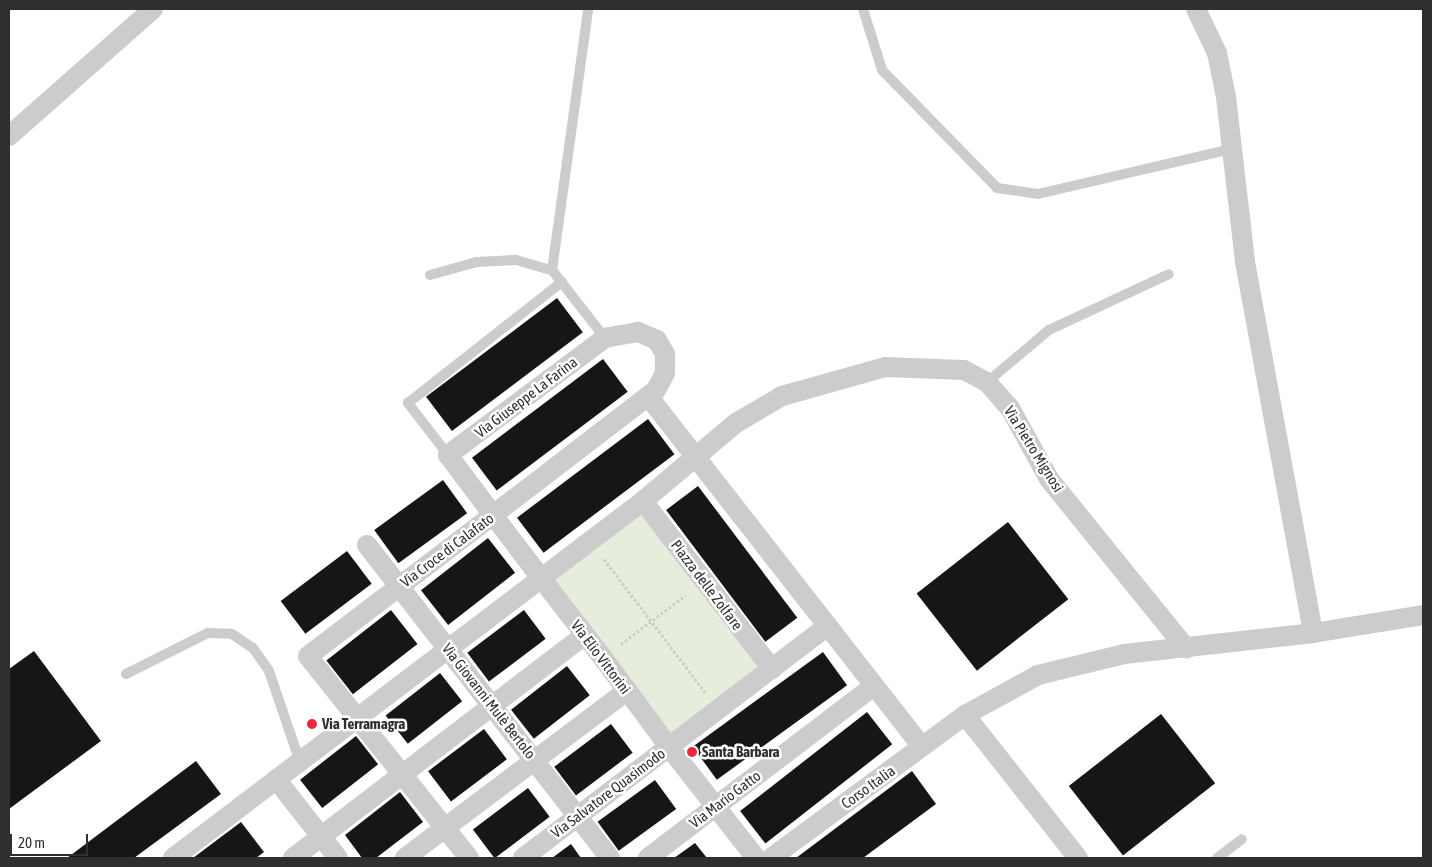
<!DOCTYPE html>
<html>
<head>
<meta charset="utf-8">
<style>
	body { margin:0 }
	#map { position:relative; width:1432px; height:867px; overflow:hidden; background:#fff; font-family:"Asap Condensed",sans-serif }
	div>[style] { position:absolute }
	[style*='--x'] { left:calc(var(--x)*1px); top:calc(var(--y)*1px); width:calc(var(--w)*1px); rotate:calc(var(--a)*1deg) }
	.green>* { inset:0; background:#e6eddc; transform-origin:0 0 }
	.building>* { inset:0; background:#161616; transform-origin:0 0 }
	.path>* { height:3px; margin-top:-1.5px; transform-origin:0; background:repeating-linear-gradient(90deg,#ccc 0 2.5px,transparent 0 5px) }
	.lane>* { height:10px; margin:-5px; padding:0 5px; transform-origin:5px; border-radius:5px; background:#ccc }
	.street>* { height:20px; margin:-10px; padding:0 10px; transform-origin:10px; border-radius:10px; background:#ccc }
	.dots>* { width:14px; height:14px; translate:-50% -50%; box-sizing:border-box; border:2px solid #fff; border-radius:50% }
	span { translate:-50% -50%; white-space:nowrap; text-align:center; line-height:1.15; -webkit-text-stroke:5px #fff; paint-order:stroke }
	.street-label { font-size:15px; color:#2f2f2f }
	.poi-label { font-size:15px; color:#2f2f2f; font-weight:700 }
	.left { translate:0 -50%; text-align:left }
	.frame { position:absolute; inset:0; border:10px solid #2f2f2f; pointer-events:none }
	.scale { position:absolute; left:10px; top:834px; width:78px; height:22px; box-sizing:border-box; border:2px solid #2f2f2f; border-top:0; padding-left:6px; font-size:15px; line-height:18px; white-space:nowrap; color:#2f2f2f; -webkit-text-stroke:4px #fff; paint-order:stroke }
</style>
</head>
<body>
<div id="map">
	<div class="green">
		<div style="left:643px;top:510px;width:195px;height:113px;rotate:53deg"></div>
	</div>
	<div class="building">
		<div style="left:557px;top:298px;width:43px;height:164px;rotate:53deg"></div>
		<div style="left:603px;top:359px;width:41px;height:164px;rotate:53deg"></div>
		<div style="left:648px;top:419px;width:44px;height:164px;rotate:53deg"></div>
		<div style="left:443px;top:480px;width:41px;height:85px;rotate:54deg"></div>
		<div style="left:698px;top:486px;width:165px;height:40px;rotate:53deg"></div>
		<div style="left:1008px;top:522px;width:98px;height:116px;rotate:52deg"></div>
		<div style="left:488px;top:538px;width:44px;height:85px;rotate:52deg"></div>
		<div style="left:347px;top:551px;width:41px;height:83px;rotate:53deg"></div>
		<div style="left:391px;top:610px;width:43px;height:82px;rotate:52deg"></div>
		<div style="left:524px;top:610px;width:36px;height:71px;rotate:53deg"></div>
		<div style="clip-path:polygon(34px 651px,101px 741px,9px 809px,9px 669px)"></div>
		<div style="left:823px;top:652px;width:41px;height:161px;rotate:54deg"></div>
		<div style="left:567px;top:666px;width:37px;height:71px;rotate:52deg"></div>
		<div style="left:440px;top:673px;width:36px;height:69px;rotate:52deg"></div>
		<div style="left:867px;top:712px;width:41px;height:161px;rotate:52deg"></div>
		<div style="left:1161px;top:714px;width:88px;height:117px;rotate:52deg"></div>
		<div style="left:611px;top:724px;width:36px;height:71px;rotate:53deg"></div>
		<div style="left:484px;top:729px;width:38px;height:70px;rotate:53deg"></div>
		<div style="left:356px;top:736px;width:36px;height:71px;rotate:52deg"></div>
		<div style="clip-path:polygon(196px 761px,221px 794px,134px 858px,67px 858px)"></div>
		<div style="clip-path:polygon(912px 771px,936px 804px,863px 858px,796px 858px)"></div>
		<div style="left:655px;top:780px;width:36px;height:71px;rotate:54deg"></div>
		<div style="left:528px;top:788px;width:36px;height:69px;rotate:53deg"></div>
		<div style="clip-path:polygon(400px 792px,423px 822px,376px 858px,362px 858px,345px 835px)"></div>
		<div style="clip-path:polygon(241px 822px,264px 852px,256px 858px,193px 858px)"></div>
		<div style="clip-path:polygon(695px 843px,707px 858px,674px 858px)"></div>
		<div style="clip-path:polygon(571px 844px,581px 858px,552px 858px)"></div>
	</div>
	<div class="path">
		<div style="--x:604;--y:559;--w:167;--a:52.8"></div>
		<div style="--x:621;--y:644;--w:81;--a:-37"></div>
	</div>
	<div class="lane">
		<div style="--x:863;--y:9;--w:64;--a:72.7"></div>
		<div style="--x:882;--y:70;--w:165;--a:45.7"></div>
		<div style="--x:997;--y:188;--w:41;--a:8.3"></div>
		<div style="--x:1038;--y:194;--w:199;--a:-13.1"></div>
		<div style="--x:552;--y:270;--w:86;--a:52.1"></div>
		<div style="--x:430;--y:275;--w:49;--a:-15.5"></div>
		<div style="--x:477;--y:262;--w:39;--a:-3"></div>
		<div style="--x:516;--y:260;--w:37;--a:16"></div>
		<div style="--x:552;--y:270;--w:263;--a:-82.1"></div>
		<div style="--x:987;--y:382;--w:81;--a:-40"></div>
		<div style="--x:1049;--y:330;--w:132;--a:-25"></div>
		<div style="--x:448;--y:455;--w:66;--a:-127.6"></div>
		<div style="--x:408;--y:403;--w:196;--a:-38.2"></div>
		<div style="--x:126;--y:674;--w:92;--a:-26.6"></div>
		<div style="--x:208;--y:633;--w:24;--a:2"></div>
		<div style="--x:232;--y:634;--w:25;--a:34"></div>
		<div style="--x:253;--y:648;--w:28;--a:55"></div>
		<div style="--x:269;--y:671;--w:96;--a:71.2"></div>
		<div style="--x:1217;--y:858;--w:31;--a:-37"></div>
	</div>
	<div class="street">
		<div style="--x:1196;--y:9;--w:49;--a:64.5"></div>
		<div style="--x:1217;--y:53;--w:45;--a:78.4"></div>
		<div style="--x:1226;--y:97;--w:166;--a:83.4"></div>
		<div style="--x:1245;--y:262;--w:377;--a:79.6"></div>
		<div style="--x:9;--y:136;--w:192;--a:-41.4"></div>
		<div style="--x:648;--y:396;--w:445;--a:52"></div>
		<div style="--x:643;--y:501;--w:212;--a:52.5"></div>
		<div style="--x:367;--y:545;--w:396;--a:52.2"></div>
		<div style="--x:965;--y:715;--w:182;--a:51.7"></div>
		<div style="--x:276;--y:779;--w:100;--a:51.9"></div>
		<div style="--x:173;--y:858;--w:590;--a:-37.22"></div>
		<div style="--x:643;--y:501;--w:121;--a:-40"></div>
		<div style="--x:736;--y:423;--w:53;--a:-30.4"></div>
		<div style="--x:782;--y:396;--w:107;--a:-15.7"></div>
		<div style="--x:885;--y:367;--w:79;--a:2.2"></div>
		<div style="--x:964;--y:370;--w:26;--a:28"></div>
		<div style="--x:987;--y:382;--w:35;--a:49"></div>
		<div style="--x:1010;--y:408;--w:81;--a:61.2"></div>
		<div style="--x:1049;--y:479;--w:218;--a:51"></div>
		<div style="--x:293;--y:858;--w:367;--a:-37.4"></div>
		<div style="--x:405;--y:858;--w:278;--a:-37"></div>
		<div style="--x:469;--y:858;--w:258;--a:-128.6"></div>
		<div style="--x:308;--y:656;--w:233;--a:-37.3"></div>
		<div style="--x:493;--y:515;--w:205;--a:-37.5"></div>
		<div style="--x:656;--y:390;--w:19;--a:-62"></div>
		<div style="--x:665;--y:373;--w:19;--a:-90"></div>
		<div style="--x:665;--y:354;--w:16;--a:-120"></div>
		<div style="--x:657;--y:340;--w:21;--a:-157"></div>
		<div style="--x:638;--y:332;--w:34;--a:170"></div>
		<div style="--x:605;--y:338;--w:196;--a:143.3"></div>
		<div style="--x:448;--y:455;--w:75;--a:53.1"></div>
		<div style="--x:493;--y:515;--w:79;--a:52.7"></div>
		<div style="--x:541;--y:578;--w:72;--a:52.3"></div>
		<div style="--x:585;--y:635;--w:29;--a:52"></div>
		<div style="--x:603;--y:658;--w:111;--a:53.4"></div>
		<div style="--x:669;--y:747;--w:141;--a:51.9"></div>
		<div style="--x:523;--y:858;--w:382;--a:-37.3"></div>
		<div style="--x:648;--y:858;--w:284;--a:-37.3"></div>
		<div style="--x:771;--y:858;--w:241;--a:-36.4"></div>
		<div style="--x:965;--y:715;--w:83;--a:-28.7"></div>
		<div style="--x:1038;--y:675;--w:89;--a:-13.7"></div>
		<div style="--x:1124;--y:654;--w:190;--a:-6.3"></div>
		<div style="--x:1313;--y:633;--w:111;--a:-9.3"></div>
	</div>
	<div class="dots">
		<div style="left:312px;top:724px;background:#f0263e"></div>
		<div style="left:692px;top:752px;background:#f0263e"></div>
	</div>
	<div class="street-label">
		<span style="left:526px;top:397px;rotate:-37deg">Via Giuseppe La Farina</span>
		<span style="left:1034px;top:449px;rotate:58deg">Via Pietro Mignosi</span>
		<span style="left:447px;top:550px;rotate:-37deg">Via Croce di Calafato</span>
		<span style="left:707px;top:585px;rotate:53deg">Piazza delle Zolfare</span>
		<span style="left:601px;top:657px;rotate:53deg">Via Elio Vittorini</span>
		<span style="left:489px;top:701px;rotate:52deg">Via Giovanni Mulè Bertolo</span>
		<span style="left:868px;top:787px;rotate:-36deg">Corso Italia</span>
		<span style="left:608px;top:793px;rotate:-37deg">Via Salvatore Quasimodo</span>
		<span style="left:725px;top:799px;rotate:-37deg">Via Mario Gatto</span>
	</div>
	<div class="poi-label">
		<span class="left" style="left:322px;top:724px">Via Terramagra</span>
		<span class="left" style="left:702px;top:752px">Santa Barbara</span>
	</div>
	<div class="frame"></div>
	<div class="scale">20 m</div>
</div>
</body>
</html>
